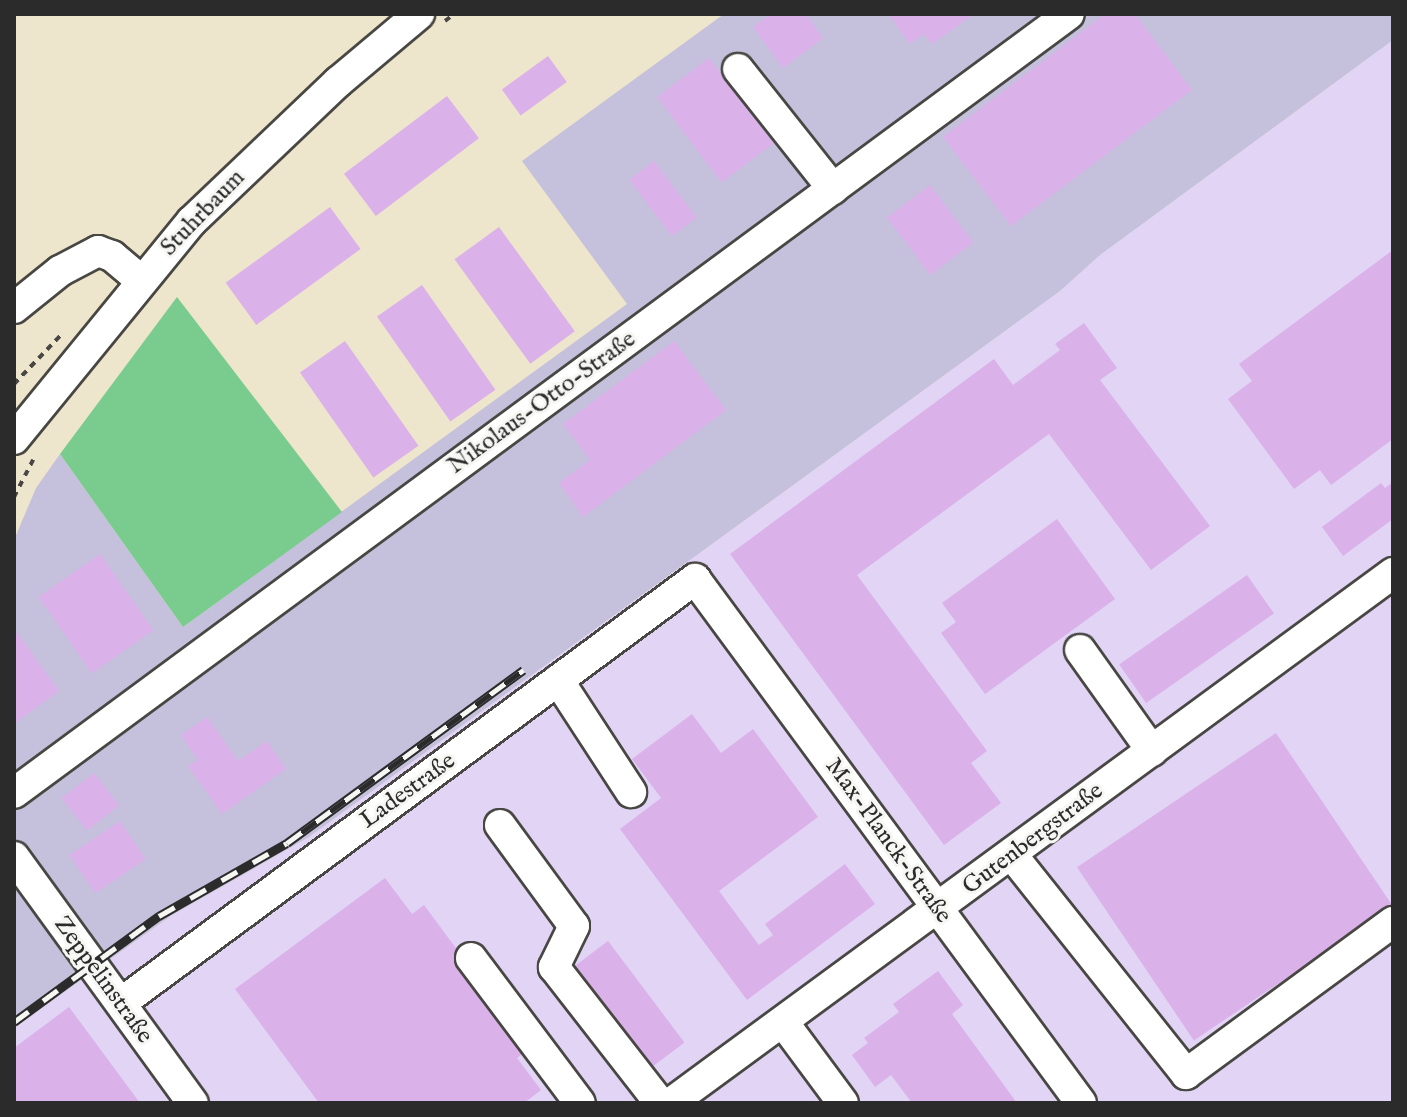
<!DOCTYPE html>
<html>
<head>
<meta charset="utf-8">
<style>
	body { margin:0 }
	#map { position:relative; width:1407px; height:1117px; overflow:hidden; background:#ede6cc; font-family:"IM FELL English",serif }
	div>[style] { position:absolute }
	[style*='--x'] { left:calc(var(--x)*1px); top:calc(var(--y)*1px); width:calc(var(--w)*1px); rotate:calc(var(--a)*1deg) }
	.built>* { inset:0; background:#e1d4f4 }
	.industrial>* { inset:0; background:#c5c0db }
	.green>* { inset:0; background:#79cb8e }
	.building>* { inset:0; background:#dbb1ea; transform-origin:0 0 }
	.path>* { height:4px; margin-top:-2px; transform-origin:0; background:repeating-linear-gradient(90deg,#484743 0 6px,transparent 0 12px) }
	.roads { filter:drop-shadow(2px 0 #484743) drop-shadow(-2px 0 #484743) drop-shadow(0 2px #484743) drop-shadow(0 -2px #484743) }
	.minor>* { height:30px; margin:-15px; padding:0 15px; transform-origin:15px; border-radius:15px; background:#fff }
	.rail>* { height:9px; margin-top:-4.5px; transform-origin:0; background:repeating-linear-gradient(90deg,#f6f6f2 0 18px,#2b2b2b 0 36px); box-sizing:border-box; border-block:2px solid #2b2b2b }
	span { translate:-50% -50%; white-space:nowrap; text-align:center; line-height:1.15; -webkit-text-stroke:6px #f6f6f2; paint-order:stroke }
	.street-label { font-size:24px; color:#2b2b2b }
	.frame { position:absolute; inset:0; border:16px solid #2b2b2b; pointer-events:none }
</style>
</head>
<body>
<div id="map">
	<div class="built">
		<div style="clip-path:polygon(1393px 40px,1393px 1103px,14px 1103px,14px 1028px,172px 915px,309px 837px,1060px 291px,1100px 255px)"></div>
	</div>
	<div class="industrial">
		<div style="clip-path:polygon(724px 14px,1393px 14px,1393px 40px,1100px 255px,1060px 291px,309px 837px,172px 915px,14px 1028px,14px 540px,36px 488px,60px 454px,183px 627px,627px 304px,522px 161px)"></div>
	</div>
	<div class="green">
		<div style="clip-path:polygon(177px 297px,342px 512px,183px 627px,60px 454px)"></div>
	</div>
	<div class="building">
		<div style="clip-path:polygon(771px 14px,806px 14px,823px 38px,783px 68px,753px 27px)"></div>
		<div style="clip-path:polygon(888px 14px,974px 14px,932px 44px,924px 34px,910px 44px)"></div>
		<div style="clip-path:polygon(1105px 14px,1135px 14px,1192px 90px,1011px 226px,943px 137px)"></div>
		<div style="left:548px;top:56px;width:32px;height:57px;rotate:54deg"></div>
		<div style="left:709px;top:58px;width:107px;height:65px;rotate:53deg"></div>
		<div style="left:447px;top:96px;width:53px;height:129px;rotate:53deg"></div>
		<div style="left:654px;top:161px;width:71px;height:31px;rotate:53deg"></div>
		<div style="left:930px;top:185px;width:72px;height:54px;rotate:53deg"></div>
		<div style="left:330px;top:207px;width:52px;height:129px;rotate:54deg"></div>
		<div style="left:499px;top:227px;width:129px;height:55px;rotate:54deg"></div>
		<div style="clip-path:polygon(1393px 250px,1393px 439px,1331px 485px,1320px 470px,1294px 489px,1228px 399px,1252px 381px,1239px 364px)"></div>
		<div style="left:422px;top:285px;width:128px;height:55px;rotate:55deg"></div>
		<div style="clip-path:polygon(1084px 323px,1117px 368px,1100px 380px,1210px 526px,1151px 570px,1049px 434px,857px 575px,987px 751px,971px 763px,1001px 803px,944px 845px,730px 554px,994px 359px,1013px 385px,1060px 350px,1055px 344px)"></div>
		<div style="left:345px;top:341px;width:128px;height:55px;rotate:55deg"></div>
		<div style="clip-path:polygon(674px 341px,726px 410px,583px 517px,559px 483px,590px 460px,563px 424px)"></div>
		<div style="clip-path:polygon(1393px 482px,1393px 519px,1343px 556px,1322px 527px,1381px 483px,1385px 488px)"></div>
		<div style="clip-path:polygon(1057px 519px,1115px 599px,985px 694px,941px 633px,956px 622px,942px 603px)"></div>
		<div style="left:100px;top:554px;width:93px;height:75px;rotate:55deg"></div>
		<div style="left:1247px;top:575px;width:47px;height:156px;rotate:55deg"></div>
		<div style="clip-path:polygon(14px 628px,59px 691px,14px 724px)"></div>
		<div style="clip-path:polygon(692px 714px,721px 753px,753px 729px,818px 817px,719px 891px,759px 945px,773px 935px,765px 924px,845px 864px,875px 904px,747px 1000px,620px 829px,661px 798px,632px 759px)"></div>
		<div style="clip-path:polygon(207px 717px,238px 761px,267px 741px,286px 769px,222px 814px,188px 766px,198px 760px,181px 735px)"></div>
		<div style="left:1276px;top:733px;width:209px;height:240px;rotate:56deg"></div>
		<div style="left:94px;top:773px;width:41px;height:41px;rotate:52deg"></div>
		<div style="left:120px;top:821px;width:46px;height:61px;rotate:56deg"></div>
		<div style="clip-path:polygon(385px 878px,412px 914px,424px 905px,530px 1048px,517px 1058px,541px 1090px,524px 1103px,319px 1103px,235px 989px)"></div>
		<div style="left:608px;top:941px;width:127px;height:44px;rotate:53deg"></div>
		<div style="clip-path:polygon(938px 971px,963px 1005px,952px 1014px,1017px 1103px,912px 1103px,891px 1075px,875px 1087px,852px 1055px,868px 1043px,864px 1038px,899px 1012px,893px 1004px)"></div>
		<div style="clip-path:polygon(69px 1007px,140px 1103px,14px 1103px,14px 1048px)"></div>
	</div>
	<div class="path">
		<div style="--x:445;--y:21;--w:11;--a:-38"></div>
		<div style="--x:14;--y:384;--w:69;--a:-46.2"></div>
		<div style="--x:14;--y:497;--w:42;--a:-62.8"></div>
	</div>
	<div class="roads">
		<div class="minor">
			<div style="--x:738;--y:69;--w:153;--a:51.6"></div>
			<div style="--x:14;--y:308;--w:59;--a:-38.8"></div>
			<div style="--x:60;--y:271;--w:43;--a:-27.8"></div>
			<div style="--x:98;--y:251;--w:15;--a:20"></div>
			<div style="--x:112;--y:256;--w:38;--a:40"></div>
			<div style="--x:14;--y:439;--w:281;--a:-50.8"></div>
			<div style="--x:192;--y:221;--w:202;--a:-43.6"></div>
			<div style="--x:338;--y:82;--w:106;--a:-40"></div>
			<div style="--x:1080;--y:650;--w:124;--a:54.5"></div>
			<div style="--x:558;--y:680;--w:134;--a:56.9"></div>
			<div style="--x:14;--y:793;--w:1311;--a:-36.44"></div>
			<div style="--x:500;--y:825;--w:125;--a:53.8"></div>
			<div style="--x:574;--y:926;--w:46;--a:116"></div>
			<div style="--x:554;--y:967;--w:172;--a:52.1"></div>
			<div style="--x:1012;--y:855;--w:280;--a:51.5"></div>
			<div style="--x:1186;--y:1074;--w:257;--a:-36.3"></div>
			<div style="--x:14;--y:857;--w:304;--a:54"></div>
			<div style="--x:471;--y:958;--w:181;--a:53.1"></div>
			<div style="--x:121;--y:1003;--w:714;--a:-36.45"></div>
			<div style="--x:695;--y:579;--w:651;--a:53.62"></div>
			<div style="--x:783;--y:1022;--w:101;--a:53.5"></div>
			<div style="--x:671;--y:1103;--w:896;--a:-36.28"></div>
		</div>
	</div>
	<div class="rail">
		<div style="--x:14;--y:1022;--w:180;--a:-36.2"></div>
		<div style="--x:159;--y:916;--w:147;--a:-29.7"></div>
		<div style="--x:287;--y:843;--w:293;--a:-36.2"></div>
	</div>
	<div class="street-label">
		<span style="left:203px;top:213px;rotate:-46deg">Stuhrbaum</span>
		<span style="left:542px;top:403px;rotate:-36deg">Nikolaus-Otto-Straße</span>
		<span style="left:408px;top:791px;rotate:-36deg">Ladestraße</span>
		<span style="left:1033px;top:839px;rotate:-37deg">Gutenbergstraße</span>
		<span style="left:888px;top:841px;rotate:54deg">Max-Planck-Straße</span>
		<span style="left:103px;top:980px;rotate:54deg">Zeppelinstraße</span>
	</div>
	<div class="frame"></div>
</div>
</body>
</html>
